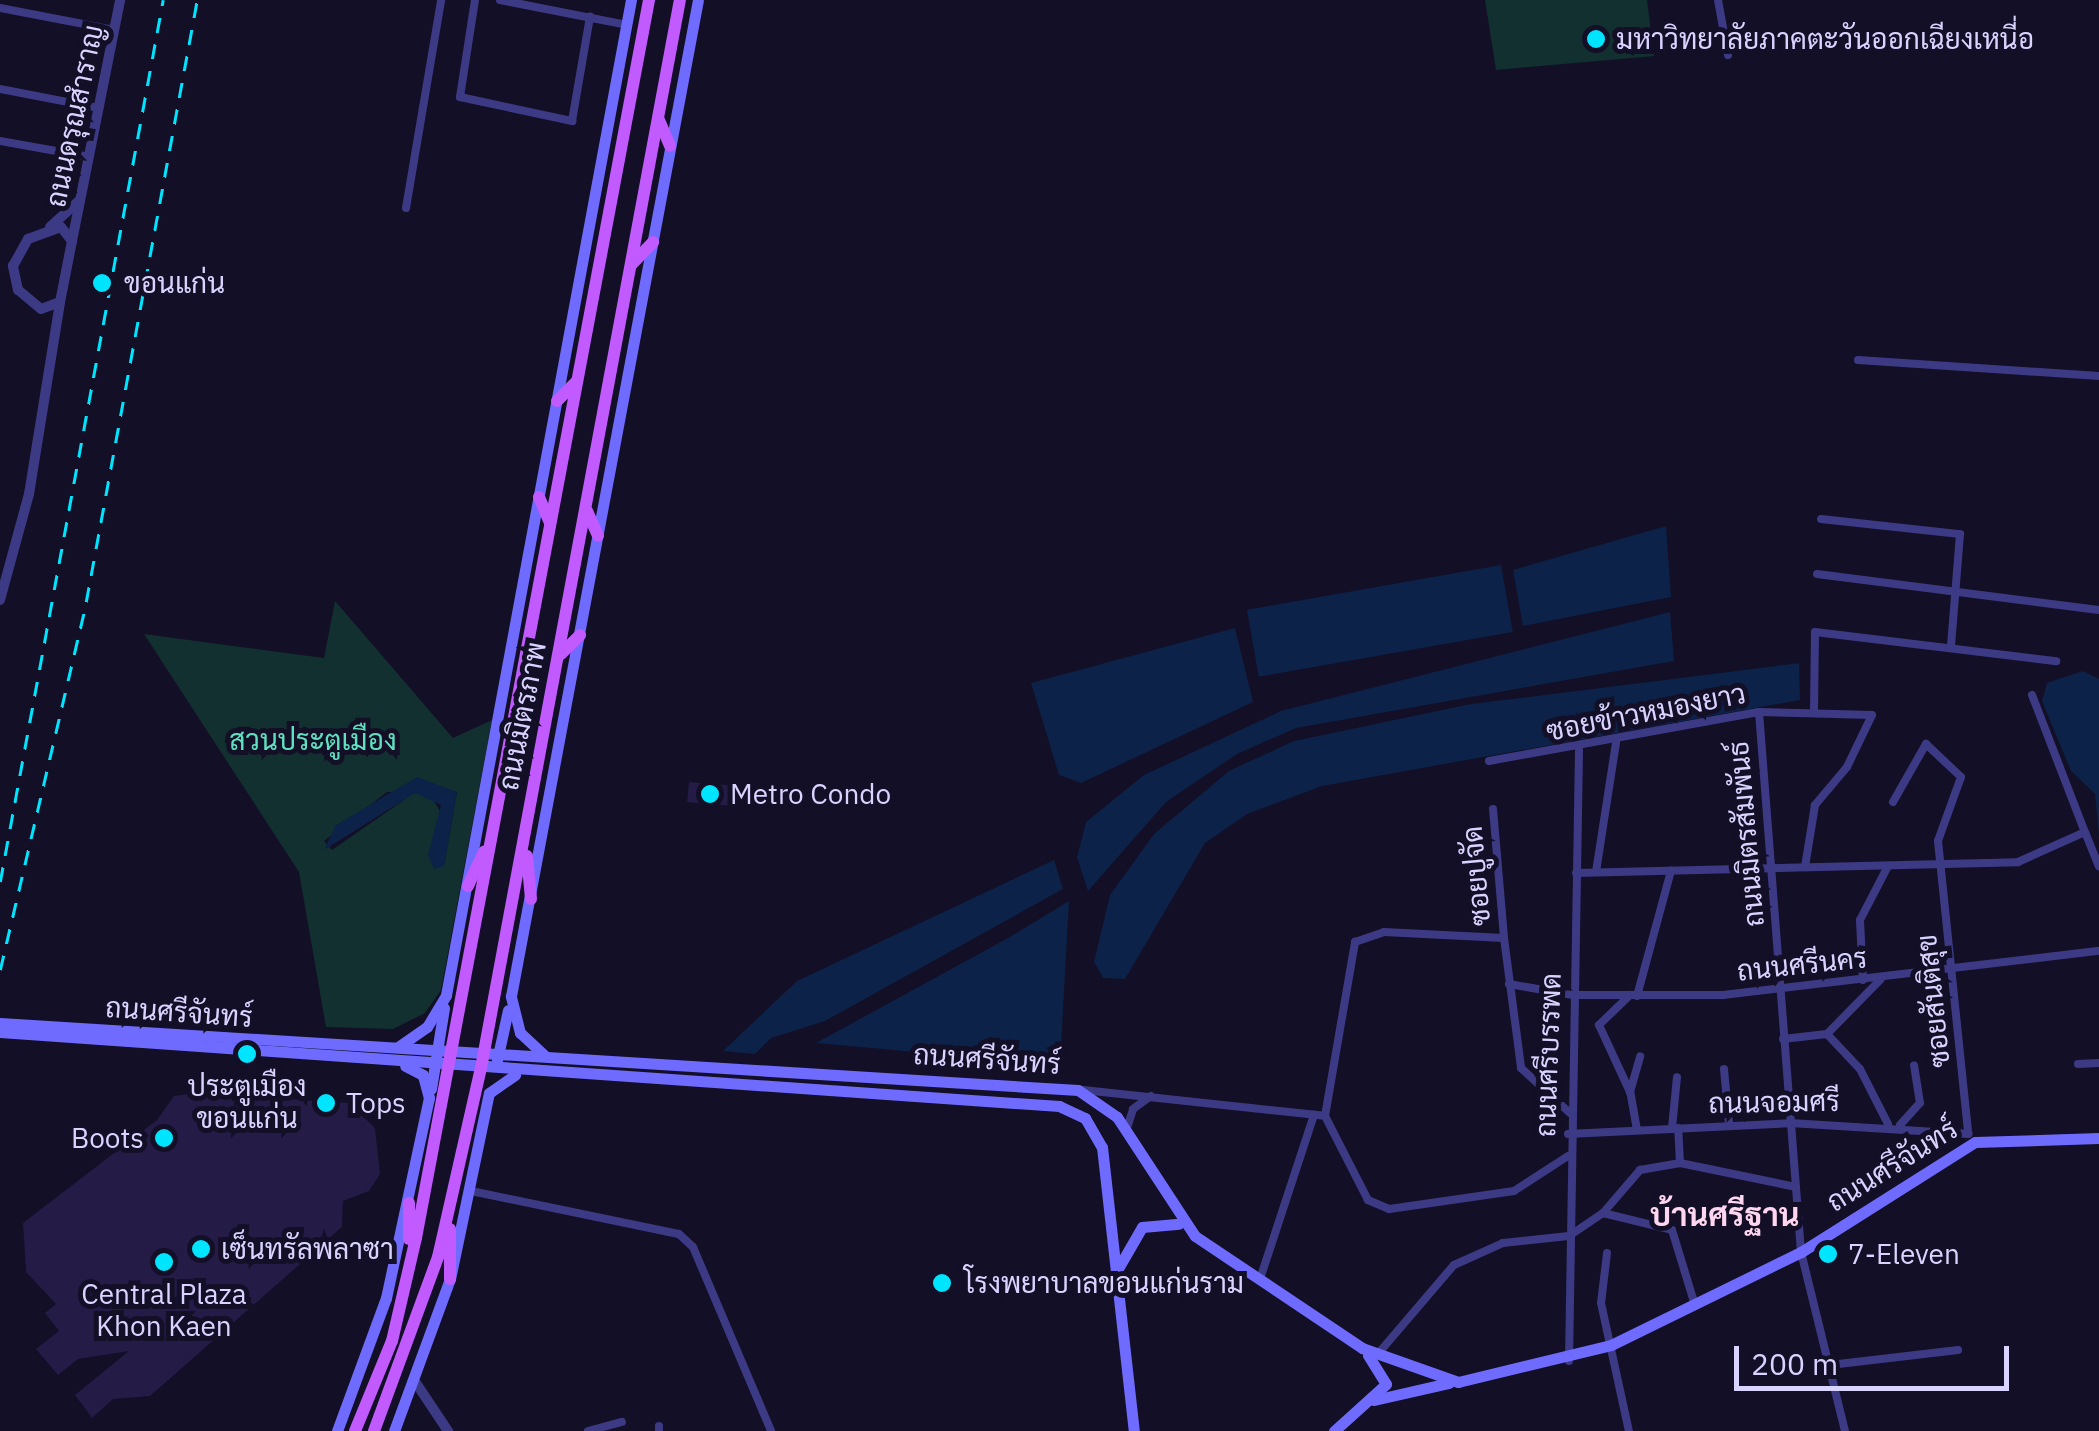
<!DOCTYPE html>
<html>
<head>
<meta charset="utf-8">
<style>
	body { margin:0 }
	#map { position:relative; width:2099px; height:1431px; overflow:hidden; background:#130f26; font-family:"IBM Plex Sans",Sarabun,sans-serif }
	div>[style] { position:absolute }
	[style*='--x'] { left:calc(var(--x)*1px); top:calc(var(--y)*1px); width:calc(var(--w)*1px); rotate:calc(var(--a)*1deg) }
	.green>* { inset:0; background:#12302f }
	.water>* { inset:0; background:#0c2248; transform-origin:0 0 }
	.building>* { inset:0; background:#241b47; transform-origin:0 0 }
	.minor>* { height:8px; margin:-4px; padding:0 4px; transform-origin:4px; border-radius:4px; background:#3d3a85 }
	.tertiary>* { height:10px; margin:-5px; padding:0 5px; transform-origin:5px; border-radius:5px; background:#3d3a85 }
	.secondary>* { height:11px; margin:-5.5px; padding:0 5.5px; transform-origin:5.5px; border-radius:5.5px; background:#6f6bff }
	.primary>* { height:12px; margin:-6px; padding:0 6px; transform-origin:6px; border-radius:6px; background:#c25bff }
	.rail>* { height:2.5px; margin-top:-1.25px; transform-origin:0; background:repeating-linear-gradient(90deg,#00e5ff 0 15px,transparent 0 27px) }
	.dots>* { width:28px; height:28px; translate:-50% -50%; box-sizing:border-box; border:5px solid #130f26; border-radius:50% }
	span { translate:-50% -50%; white-space:nowrap; text-align:center; line-height:1.15; -webkit-text-stroke:10px #130f26; paint-order:stroke }
	.poi-label { font-size:28px; color:#d9d4ff }
	.left { translate:0 -50%; text-align:left }
	.right { translate:-100% -50%; text-align:right }
	.street-label { font-size:28px; color:#d9d4ff }
	.park-label { font-size:28px; color:#5fe0c0 }
	.quarter-label { font-size:32px; color:#ffd6f0; font-weight:700 }
	.scale { position:absolute; left:1734px; top:1346px; width:275px; height:45px; box-sizing:border-box; border:5px solid #d9d4ff; border-top:0; padding-left:12px; font-size:30px; line-height:35px; white-space:nowrap; color:#d9d4ff; -webkit-text-stroke:8px #130f26; paint-order:stroke }
</style>
</head>
<body>
<div id="map">
	<div class="green">
		<div style="clip-path:polygon(1485px 0,1647px 0,1654px 56px,1496px 70px)"></div>
		<div style="clip-path:polygon(evenodd,335px 601px,453px 738px,492px 720px,441px 990px,425px 1013px,393px 1029px,326px 1027px,299px 872px,144px 634px,324px 658px,335px 601px,387px 792px,457px 792px,444px 866px,428px 855px,443px 816px,430px 795px,414px 793px,332px 850px,324px 841px,387px 792px)"></div>
	</div>
	<div class="water">
		<div style="clip-path:polygon(1666px 526px,1671px 597px,1523px 626px,1513px 570px)"></div>
		<div style="left:1501px;top:565px;width:68px;height:258px;rotate:80deg"></div>
		<div style="clip-path:polygon(1670px 612px,1674px 661px,1296px 728px,1237px 754px,1166px 802px,1088px 891px,1077px 857px,1086px 822px,1144px 775px,1281px 711px)"></div>
		<div style="clip-path:polygon(1235px 628px,1253px 702px,1081px 783px,1059px 775px,1031px 683px)"></div>
		<div style="clip-path:polygon(1799px 663px,1800px 700px,1322px 786px,1247px 814px,1205px 843px,1125px 979px,1103px 978px,1094px 962px,1110px 895px,1154px 834px,1229px 771px,1294px 741px,1471px 704px)"></div>
		<div style="clip-path:polygon(2083px 671px,2099px 679px,2099px 835px,2095px 794px,2071px 771px,2042px 701px,2047px 683px)"></div>
		<div style="clip-path:polygon(417px 777px,457px 792px,444px 866px,434px 869px,428px 855px,441px 805px,415px 793px,324px 850px,336px 825px)"></div>
		<div style="clip-path:polygon(1054px 860px,1063px 889px,825px 1021px,771px 1038px,755px 1054px,723px 1051px,797px 981px)"></div>
		<div style="clip-path:polygon(1069px 901px,1060px 1065px,816px 1043px,1008px 938px)"></div>
	</div>
	<div class="building">
		<div style="left:689px;top:782px;width:44px;height:20px;rotate:5deg"></div>
		<div style="clip-path:polygon(197px 1093px,349px 1103px,375px 1128px,380px 1174px,369px 1191px,343px 1201px,342px 1227px,150px 1396px,113px 1399px,92px 1418px,75px 1395px,129px 1351px,78px 1359px,58px 1375px,36px 1349px,59px 1331px,45px 1313px,56px 1304px,26px 1272px,23px 1223px,157px 1120px,174px 1096px)"></div>
	</div>
	<div class="minor">
		<div style="--x:475;--y:0;--w:98;--a:98.8"></div>
		<div style="--x:460;--y:97;--w:115;--a:12.1"></div>
		<div style="--x:572;--y:121;--w:106;--a:-80.2"></div>
		<div style="--x:500;--y:0;--w:129;--a:11.1"></div>
		<div style="--x:1718;--y:0;--w:56;--a:79.7"></div>
		<div style="--x:0;--y:8;--w:116;--a:10.9"></div>
		<div style="--x:0;--y:89;--w:101;--a:10.9"></div>
		<div style="--x:0;--y:141;--w:91;--a:10.1"></div>
		<div style="--x:406;--y:208;--w:211;--a:-80.4"></div>
		<div style="--x:1858;--y:360;--w:242;--a:3.8"></div>
		<div style="--x:1821;--y:519;--w:140;--a:6.2"></div>
		<div style="--x:1960;--y:534;--w:113;--a:94.6"></div>
		<div style="--x:1817;--y:574;--w:284;--a:7.3"></div>
		<div style="--x:2032;--y:695;--w:147;--a:68.9"></div>
		<div style="--x:1759;--y:712;--w:542;--a:85.55"></div>
		<div style="--x:1801;--y:1252;--w:184;--a:76.2"></div>
		<div style="--x:1814;--y:713;--w:81;--a:-89.3"></div>
		<div style="--x:1815;--y:632;--w:243;--a:6.9"></div>
		<div style="--x:1489;--y:761;--w:274;--a:-10.3"></div>
		<div style="--x:1759;--y:712;--w:113;--a:1.5"></div>
		<div style="--x:1872;--y:715;--w:58;--a:115.7"></div>
		<div style="--x:1847;--y:767;--w:50;--a:130.1"></div>
		<div style="--x:1815;--y:805;--w:63;--a:99.2"></div>
		<div style="--x:1893;--y:802;--w:67;--a:-60.4"></div>
		<div style="--x:1926;--y:744;--w:48;--a:43.3"></div>
		<div style="--x:1961;--y:777;--w:68;--a:109.8"></div>
		<div style="--x:1938;--y:841;--w:293;--a:84.1"></div>
		<div style="--x:1493;--y:809;--w:129;--a:85.1"></div>
		<div style="--x:1596;--y:872;--w:131;--a:-81.2"></div>
		<div style="--x:1576;--y:873;--w:442;--a:-1.4"></div>
		<div style="--x:2018;--y:862;--w:73;--a:-24.1"></div>
		<div style="--x:2085;--y:832;--w:37;--a:68"></div>
		<div style="--x:1863;--y:980;--w:60;--a:-92.9"></div>
		<div style="--x:1860;--y:920;--w:61;--a:-62.6"></div>
		<div style="--x:1509;--y:984;--w:65;--a:9.8"></div>
		<div style="--x:1573;--y:995;--w:150;--a:0"></div>
		<div style="--x:1723;--y:995;--w:379;--a:-6.7"></div>
		<div style="--x:1637;--y:996;--w:130;--a:-74.8"></div>
		<div style="--x:1827;--y:1034;--w:48;--a:46.7"></div>
		<div style="--x:1860;--y:1069;--w:62;--a:63"></div>
		<div style="--x:1783;--y:1039;--w:44;--a:-6.5"></div>
		<div style="--x:1827;--y:1034;--w:76;--a:-45.5"></div>
		<div style="--x:2078;--y:1064;--w:21;--a:-3"></div>
		<div style="--x:1724;--y:1069;--w:54;--a:84.7"></div>
		<div style="--x:1083;--y:1090;--w:243;--a:6.1"></div>
		<div style="--x:1630;--y:1092;--w:74;--a:-114.8"></div>
		<div style="--x:1599;--y:1025;--w:43;--a:-44.1"></div>
		<div style="--x:1900;--y:1125;--w:30;--a:-48"></div>
		<div style="--x:1920;--y:1103;--w:38;--a:-99"></div>
		<div style="--x:1672;--y:1128;--w:51;--a:-84.4"></div>
		<div style="--x:1637;--y:1130;--w:39;--a:-100"></div>
		<div style="--x:1630;--y:1092;--w:37;--a:-74"></div>
		<div style="--x:1126;--y:1131;--w:23;--a:-72"></div>
		<div style="--x:1133;--y:1109;--w:22;--a:-36"></div>
		<div style="--x:1568;--y:1134;--w:222;--a:-2.8"></div>
		<div style="--x:1790;--y:1123;--w:179;--a:3.5"></div>
		<div style="--x:1568;--y:1156;--w:64;--a:147.1"></div>
		<div style="--x:1514;--y:1191;--w:126;--a:171.8"></div>
		<div style="--x:1389;--y:1209;--w:23;--a:-157"></div>
		<div style="--x:1368;--y:1200;--w:94;--a:-117.1"></div>
		<div style="--x:1325;--y:1116;--w:177;--a:-80.2"></div>
		<div style="--x:1355;--y:942;--w:31;--a:-19"></div>
		<div style="--x:1384;--y:932;--w:120;--a:2.9"></div>
		<div style="--x:1504;--y:938;--w:131;--a:82.5"></div>
		<div style="--x:1521;--y:1068;--w:67;--a:42.6"></div>
		<div style="--x:1680;--y:1163;--w:118;--a:11.7"></div>
		<div style="--x:471;--y:1191;--w:212;--a:11.7"></div>
		<div style="--x:679;--y:1234;--w:19;--a:43"></div>
		<div style="--x:693;--y:1247;--w:200;--a:67"></div>
		<div style="--x:1603;--y:1213;--w:57;--a:-49.3"></div>
		<div style="--x:1640;--y:1170;--w:41;--a:-9.9"></div>
		<div style="--x:1680;--y:1163;--w:35;--a:-93"></div>
		<div style="--x:1607;--y:1253;--w:50;--a:96.8"></div>
		<div style="--x:1601;--y:1303;--w:131;--a:77.7"></div>
		<div style="--x:1260;--y:1279;--w:173;--a:-71.8"></div>
		<div style="--x:1377;--y:1355;--w:118;--a:-49.5"></div>
		<div style="--x:1454;--y:1265;--w:54;--a:-24.2"></div>
		<div style="--x:1503;--y:1243;--w:66;--a:-6.1"></div>
		<div style="--x:1569;--y:1236;--w:41;--a:-34.1"></div>
		<div style="--x:1603;--y:1213;--w:71;--a:13.8"></div>
		<div style="--x:1672;--y:1230;--w:78;--a:73"></div>
		<div style="--x:1569;--y:1361;--w:611;--a:-89.06"></div>
		<div style="--x:1830;--y:1365;--w:129;--a:-6.7"></div>
		<div style="--x:659;--y:1426;--w:5;--a:90"></div>
		<div style="--x:588;--y:1431;--w:35;--a:-15"></div>
	</div>
	<div class="tertiary">
		<div style="--x:50;--y:227;--w:38;--a:-42"></div>
		<div style="--x:61;--y:227;--w:18;--a:52"></div>
		<div style="--x:72;--y:241;--w:62;--a:101.1"></div>
		<div style="--x:60;--y:302;--w:20;--a:160"></div>
		<div style="--x:41;--y:309;--w:30;--a:-140"></div>
		<div style="--x:18;--y:290;--w:25;--a:-102"></div>
		<div style="--x:13;--y:266;--w:31;--a:-61"></div>
		<div style="--x:28;--y:239;--w:35;--a:-20"></div>
		<div style="--x:72;--y:241;--w:246;--a:-78.7"></div>
		<div style="--x:0;--y:600;--w:110;--a:-74.7"></div>
		<div style="--x:29;--y:494;--w:194;--a:-80.8"></div>
		<div style="--x:416;--y:1383;--w:58;--a:56.3"></div>
	</div>
	<div class="secondary">
		<div style="--x:0;--y:1023;--w:1080;--a:3.56"></div>
		<div style="--x:1078;--y:1090;--w:47;--a:34.7"></div>
		<div style="--x:1117;--y:1117;--w:142;--a:56.8"></div>
		<div style="--x:1195;--y:1236;--w:201;--a:33.8"></div>
		<div style="--x:1362;--y:1348;--w:102;--a:19.5"></div>
		<div style="--x:1458;--y:1382;--w:157;--a:-13.6"></div>
		<div style="--x:1611;--y:1345;--w:212;--a:-26.1"></div>
		<div style="--x:1801;--y:1252;--w:206;--a:-32.3"></div>
		<div style="--x:1975;--y:1142;--w:124;--a:-1.8"></div>
		<div style="--x:0;--y:1032;--w:1062;--a:4"></div>
		<div style="--x:1059;--y:1106;--w:29;--a:25"></div>
		<div style="--x:1085;--y:1118;--w:34;--a:60"></div>
		<div style="--x:1102;--y:1147;--w:286;--a:83.6"></div>
		<div style="--x:398;--y:1047;--w:35;--a:-35"></div>
		<div style="--x:427;--y:1027;--w:37;--a:-59"></div>
		<div style="--x:446;--y:995;--w:1012;--a:-79.47"></div>
		<div style="--x:544;--y:1055;--w:33;--a:-137"></div>
		<div style="--x:520;--y:1033;--w:38;--a:-104"></div>
		<div style="--x:511;--y:996;--w:1013;--a:-79.37"></div>
		<div style="--x:497;--y:1060;--w:51;--a:-77.6"></div>
		<div style="--x:431;--y:1089;--w:82;--a:-80.9"></div>
		<div style="--x:1116;--y:1272;--w:52;--a:-60"></div>
		<div style="--x:1142;--y:1227;--w:37;--a:-5"></div>
		<div style="--x:1374;--y:1400;--w:77;--a:-12.8"></div>
		<div style="--x:337;--y:1431;--w:142;--a:-69.8"></div>
		<div style="--x:386;--y:1298;--w:205;--a:-77.9"></div>
		<div style="--x:429;--y:1098;--w:24;--a:-105"></div>
		<div style="--x:423;--y:1075;--w:20;--a:-153"></div>
		<div style="--x:394;--y:1431;--w:162;--a:-69.8"></div>
		<div style="--x:450;--y:1279;--w:190;--a:-78.2"></div>
		<div style="--x:489;--y:1093;--w:32;--a:-35"></div>
		<div style="--x:1334;--y:1431;--w:70;--a:-42.1"></div>
		<div style="--x:1386;--y:1384;--w:34;--a:-122"></div>
	</div>
	<div class="primary">
		<div style="--x:659;--y:120;--w:28;--a:67"></div>
		<div style="--x:631;--y:265;--w:32;--a:-46"></div>
		<div style="--x:557;--y:401;--w:27;--a:-45"></div>
		<div style="--x:539;--y:497;--w:26;--a:67"></div>
		<div style="--x:587;--y:511;--w:27;--a:66"></div>
		<div style="--x:561;--y:654;--w:27;--a:-45"></div>
		<div style="--x:527;--y:856;--w:43;--a:84.7"></div>
		<div style="--x:468;--y:886;--w:38;--a:-65"></div>
		<div style="--x:450;--y:1229;--w:50;--a:90"></div>
		<div style="--x:409;--y:1239;--w:36;--a:-90"></div>
		<div style="--x:355;--y:1431;--w:97;--a:-67.7"></div>
		<div style="--x:392;--y:1341;--w:106;--a:-76.9"></div>
		<div style="--x:416;--y:1238;--w:1260;--a:-79.34"></div>
		<div style="--x:374;--y:1431;--w:185;--a:-69.8"></div>
		<div style="--x:438;--y:1257;--w:194;--a:-77.2"></div>
		<div style="--x:481;--y:1068;--w:1086;--a:-79.45"></div>
	</div>
	<div class="rail">
		<div style="--x:0;--y:882;--w:897;--a:-79.53"></div>
		<div style="--x:0;--y:970;--w:378;--a:-76.8"></div>
		<div style="--x:86;--y:602;--w:612;--a:-79.55"></div>
	</div>
	<div class="dots">
		<div style="left:1596px;top:39px;background:#00e5ff"></div>
		<div style="left:102px;top:283px;background:#00e5ff"></div>
		<div style="left:710px;top:794px;background:#00e5ff"></div>
		<div style="left:247px;top:1054px;background:#00e5ff"></div>
		<div style="left:326px;top:1103px;background:#00e5ff"></div>
		<div style="left:164px;top:1138px;background:#00e5ff"></div>
		<div style="left:201px;top:1249px;background:#00e5ff"></div>
		<div style="left:1828px;top:1254px;background:#00e5ff"></div>
		<div style="left:164px;top:1262px;background:#00e5ff"></div>
		<div style="left:942px;top:1283px;background:#00e5ff"></div>
	</div>
	<div class="poi-label">
		<span class="left" style="left:1616px;top:39px">มหาวิทยาลัยภาคตะวันออกเฉียงเหนี่อ</span>
		<span class="left" style="left:124px;top:283px">ขอนแก่น</span>
		<span class="left" style="left:730px;top:794px">Metro Condo</span>
		<span style="left:247px;top:1102px">ประตูเมือง<br>ขอนแก่น</span>
		<span class="left" style="left:346px;top:1103px">Tops</span>
		<span class="right" style="left:144px;top:1138px">Boots</span>
		<span class="left" style="left:221px;top:1249px">เซ็นทรัลพลาซา</span>
		<span class="left" style="left:1848px;top:1254px">7-Eleven</span>
		<span class="left" style="left:964px;top:1283px">โรงพยาบาลขอนแก่นราม</span>
		<span style="left:164px;top:1310px">Central Plaza<br>Khon Kaen</span>
	</div>
	<div class="street-label">
		<span style="left:74px;top:116px;rotate:-78deg">ถนนดรุณสำราญ</span>
		<span style="left:1646px;top:712px;rotate:-11deg">ซอยข้าวหมองยาว</span>
		<span style="left:522px;top:716px;rotate:-79deg">ถนนมิตรภาพ</span>
		<span style="left:1746px;top:834px;rotate:-95deg">ถนนมิตรสัมพันธ์</span>
		<span style="left:1476px;top:876px;rotate:-95deg">ซอยปูจัด</span>
		<span style="left:1802px;top:964px;rotate:-6deg">ถนนศรีนคร</span>
		<span style="left:1933px;top:1001px;rotate:-96deg">ซอยสันติสุข</span>
		<span style="left:179px;top:1012px;rotate:4deg">ถนนศรีจันทร์</span>
		<span style="left:1548px;top:1055px;rotate:-88deg">ถนนศรีบรรพด</span>
		<span style="left:987px;top:1059px;rotate:4deg">ถนนศรีจันทร์</span>
		<span style="left:1774px;top:1102px;rotate:-1deg">ถนนจอมศรี</span>
		<span style="left:1892px;top:1165px;rotate:-32deg">ถนนศรีจันทร์</span>
	</div>
	<div class="park-label">
		<span style="left:313px;top:740px">สวนประตูเมือง</span>
	</div>
	<div class="quarter-label">
		<span style="left:1725px;top:1214px">บ้านศรีฐาน</span>
	</div>
	<div class="scale">200 m</div>
</div>
</body>
</html>
